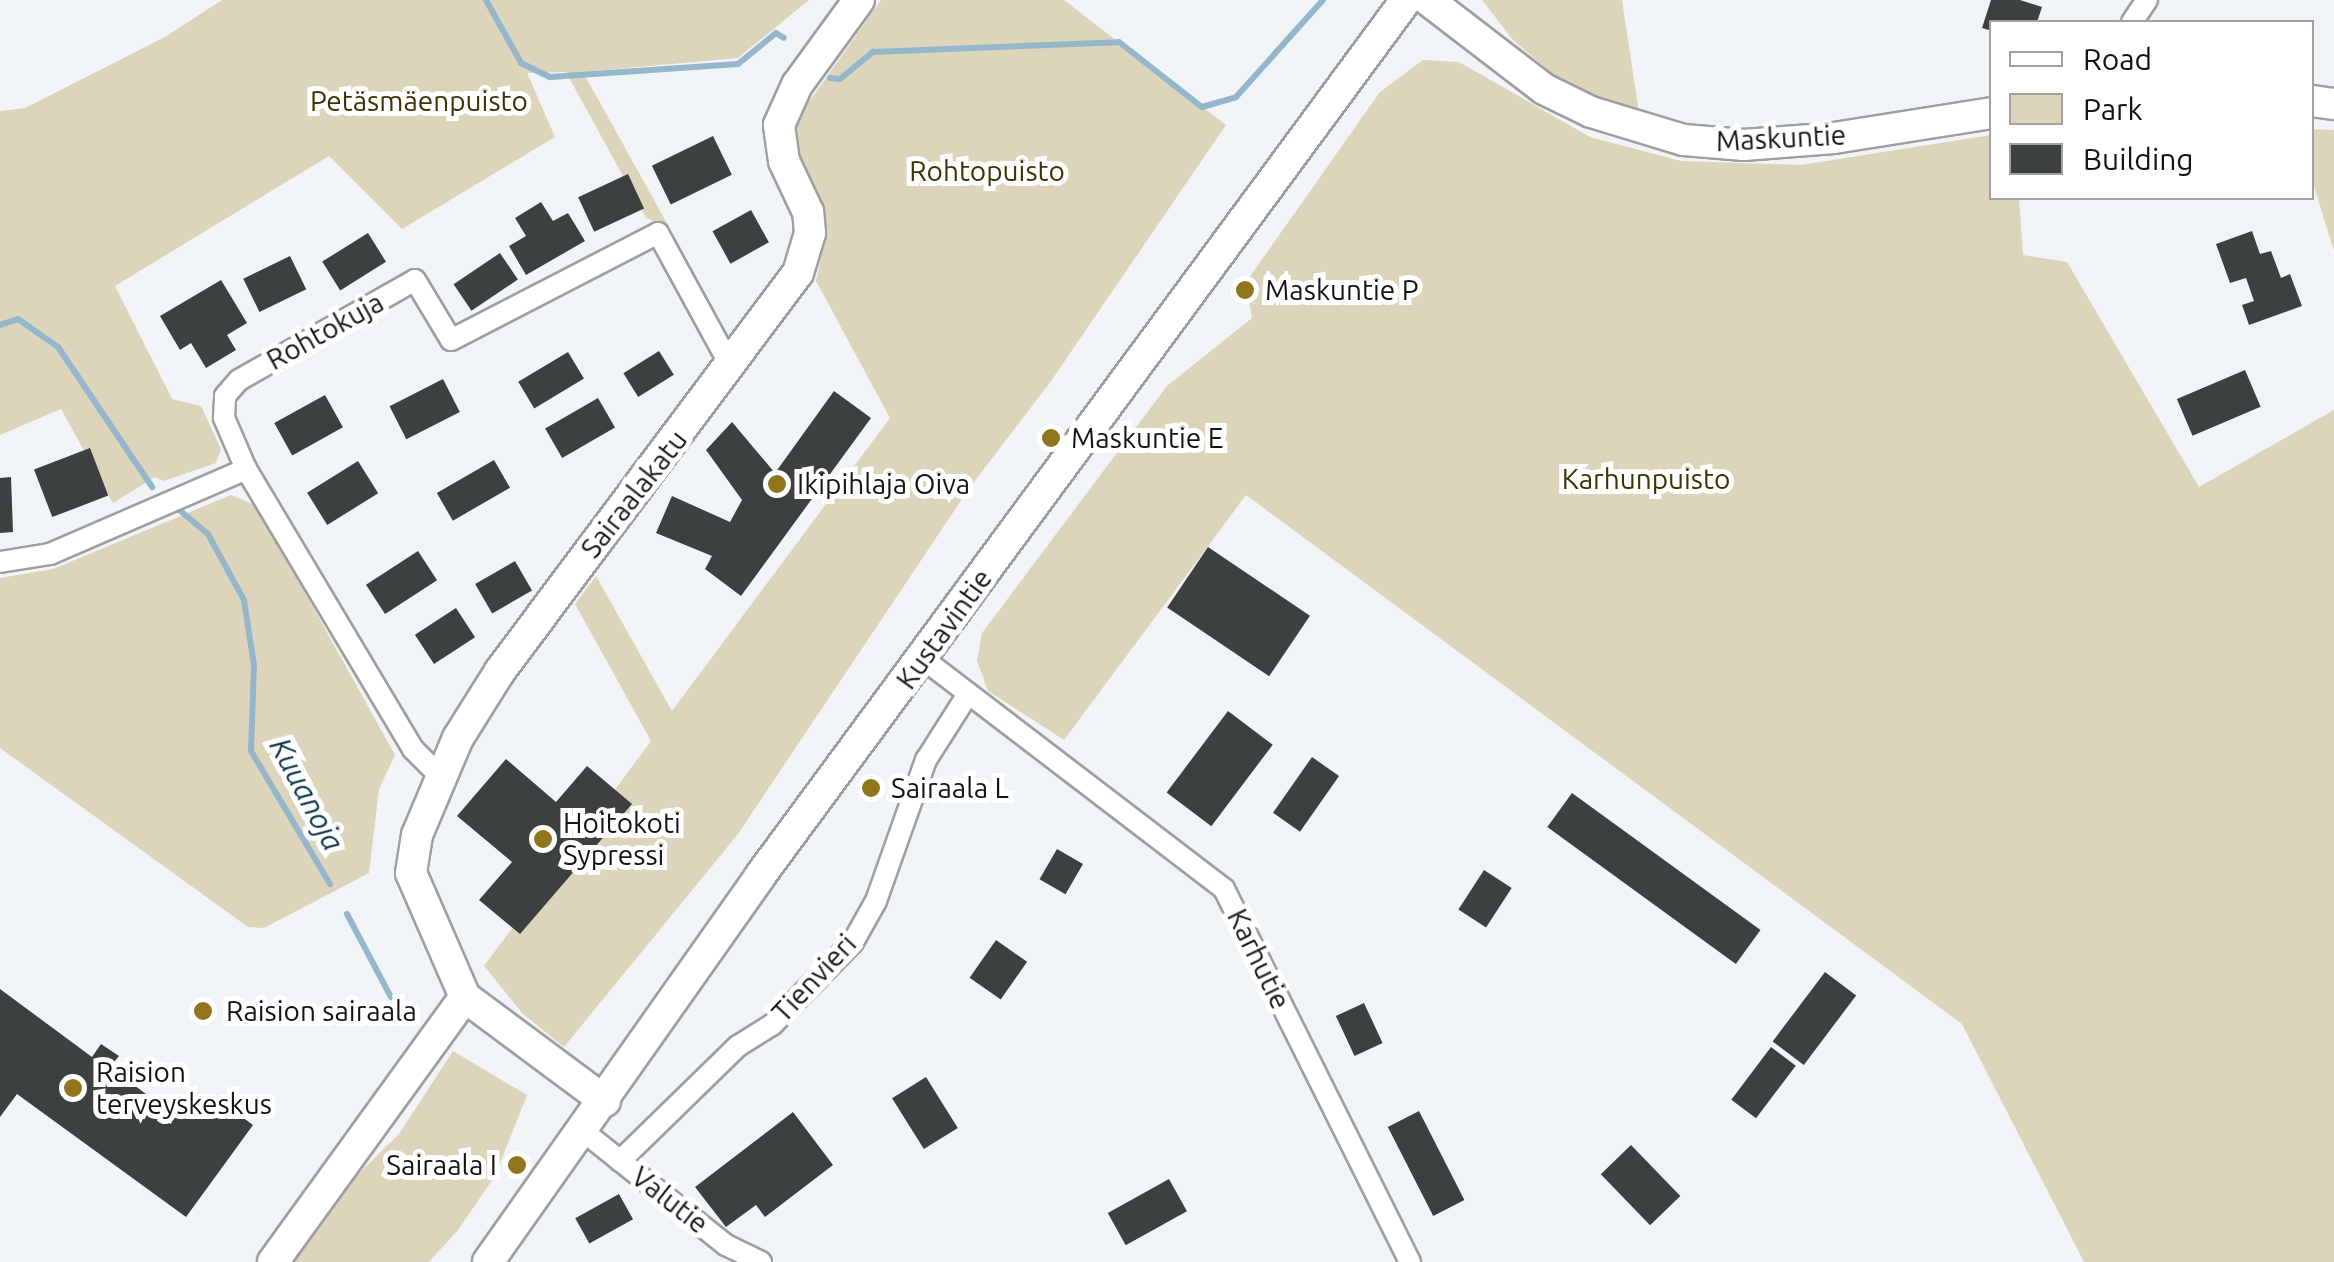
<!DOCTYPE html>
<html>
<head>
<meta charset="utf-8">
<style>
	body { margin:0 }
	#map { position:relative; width:2334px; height:1262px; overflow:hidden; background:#f1f4f6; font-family:Ubuntu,sans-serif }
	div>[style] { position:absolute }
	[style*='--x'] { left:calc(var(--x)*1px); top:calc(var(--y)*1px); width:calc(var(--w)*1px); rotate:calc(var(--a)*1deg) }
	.green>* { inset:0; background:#dcd5bc }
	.stream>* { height:6px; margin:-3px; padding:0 3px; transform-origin:3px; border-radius:3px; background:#96b6cb }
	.building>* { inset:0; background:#3d4041; transform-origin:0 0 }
	.roads { filter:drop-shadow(2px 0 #9da0a2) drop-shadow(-2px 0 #9da0a2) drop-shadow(0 2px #9da0a2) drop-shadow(0 -2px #9da0a2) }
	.street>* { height:20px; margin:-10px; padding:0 10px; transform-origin:10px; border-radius:10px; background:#fff }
	.secondary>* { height:30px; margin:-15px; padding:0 15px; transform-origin:15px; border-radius:15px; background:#fff }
	.dots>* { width:28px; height:28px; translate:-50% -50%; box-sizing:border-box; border:5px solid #fff; border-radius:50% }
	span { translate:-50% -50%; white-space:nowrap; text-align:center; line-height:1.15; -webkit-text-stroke:10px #fff; paint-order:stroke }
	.park-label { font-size:28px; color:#3e3206 }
	.street-label { font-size:28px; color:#131515 }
	.poi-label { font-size:28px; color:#131515 }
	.left { translate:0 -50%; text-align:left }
	.right { translate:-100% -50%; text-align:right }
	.water-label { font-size:30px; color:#0a354c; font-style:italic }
	.legend { position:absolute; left:1989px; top:20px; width:325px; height:180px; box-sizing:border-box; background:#fff; border:2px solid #a1a1a1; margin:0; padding:12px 18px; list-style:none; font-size:30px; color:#131515 }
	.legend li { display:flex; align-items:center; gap:20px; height:50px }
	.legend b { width:50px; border:2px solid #a1a1a1 }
</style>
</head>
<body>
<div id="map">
	<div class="green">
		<div style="clip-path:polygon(222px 0,809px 0,738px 58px,583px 72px,669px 227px,646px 218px,566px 72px,527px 73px,555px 137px,402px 229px,329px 156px,115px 286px,172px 399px,201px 406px,221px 449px,216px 463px,164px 481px,155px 477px,113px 503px,61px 409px,0 435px,0 111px,25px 108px,165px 37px)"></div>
		<div style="clip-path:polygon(881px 0,1064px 0,1226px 125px,1051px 381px,968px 490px,738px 834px,564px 1047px,523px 1014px,484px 966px,651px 741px,575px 604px,596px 576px,672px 711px,890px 418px,816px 281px,827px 230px,800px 166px,794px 123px)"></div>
		<div style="clip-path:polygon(1482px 0,1622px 0,1640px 119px,1564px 84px,1513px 40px)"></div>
		<div style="clip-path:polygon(1423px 60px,1459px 62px,1590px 137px,1681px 161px,1801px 165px,1991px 135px,1992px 198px,2019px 198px,2023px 255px,2067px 262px,2199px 487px,2334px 410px,2334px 1262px,2084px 1262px,1962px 1024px,1246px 495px,1064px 740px,988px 691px,977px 661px,982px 633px,1167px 386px,1252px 318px,1246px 282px,1380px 92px)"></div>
		<div style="clip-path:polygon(2312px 129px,2334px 130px,2334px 251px,2312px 180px)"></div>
		<div style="clip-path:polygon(231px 495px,257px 506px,395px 755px,379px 789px,369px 873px,264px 928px,248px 927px,0 748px,0 578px,53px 569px)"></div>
		<div style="clip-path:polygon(453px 1051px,527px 1095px,495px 1176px,458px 1230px,429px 1262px,290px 1262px,331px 1201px,399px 1134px)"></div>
	</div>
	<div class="stream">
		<div style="--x:486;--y:0;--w:72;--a:60.9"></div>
		<div style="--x:521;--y:63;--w:32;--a:26"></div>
		<div style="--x:550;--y:77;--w:188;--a:-4"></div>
		<div style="--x:738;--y:64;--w:49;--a:-39.2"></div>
		<div style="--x:776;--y:33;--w:9;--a:32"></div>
		<div style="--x:830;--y:78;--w:10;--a:6"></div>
		<div style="--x:840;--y:79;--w:43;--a:-39.3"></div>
		<div style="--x:873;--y:52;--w:246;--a:-2.3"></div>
		<div style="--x:1119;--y:42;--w:105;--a:38.1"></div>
		<div style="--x:1202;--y:107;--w:35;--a:-16"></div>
		<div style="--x:1236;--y:97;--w:130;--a:-48.1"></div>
		<div style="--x:0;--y:325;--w:19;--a:-18"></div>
		<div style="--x:18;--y:319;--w:49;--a:35"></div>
		<div style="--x:58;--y:347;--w:169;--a:56.1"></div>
		<div style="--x:177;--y:508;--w:40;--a:40"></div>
		<div style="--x:208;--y:534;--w:75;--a:61.4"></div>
		<div style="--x:244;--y:600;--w:66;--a:81.3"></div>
		<div style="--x:254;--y:665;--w:86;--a:92"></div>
		<div style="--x:251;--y:751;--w:155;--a:59.3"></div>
		<div style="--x:347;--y:914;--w:94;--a:62.1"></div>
	</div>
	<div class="building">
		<div style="clip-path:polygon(1991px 0,2020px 0,2042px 7px,2037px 22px,1992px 22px,1992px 31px,1982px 28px)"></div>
		<div style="left:713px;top:136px;width:43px;height:68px;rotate:64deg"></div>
		<div style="left:628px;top:174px;width:38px;height:55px;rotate:65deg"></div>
		<div style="clip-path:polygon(541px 202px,553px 221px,568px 213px,585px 241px,526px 275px,509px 246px,526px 236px,515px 218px)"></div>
		<div style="left:751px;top:210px;width:37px;height:44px;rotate:61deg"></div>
		<div style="clip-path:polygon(2252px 231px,2260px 254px,2271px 251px,2281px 278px,2290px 274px,2302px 306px,2249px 325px,2242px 305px,2254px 301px,2246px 278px,2230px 283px,2216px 244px)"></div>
		<div style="left:368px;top:233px;width:34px;height:54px;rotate:58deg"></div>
		<div style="left:500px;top:253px;width:32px;height:56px;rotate:56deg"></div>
		<div style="left:290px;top:256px;width:37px;height:52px;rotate:64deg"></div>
		<div style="clip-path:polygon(221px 280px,247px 323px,227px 335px,236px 350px,206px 368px,191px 343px,180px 350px,160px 316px)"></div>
		<div style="left:659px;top:351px;width:28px;height:42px;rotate:58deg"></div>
		<div style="left:568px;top:352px;width:31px;height:58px;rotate:59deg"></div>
		<div style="left:2245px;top:370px;width:40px;height:74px;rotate:67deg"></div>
		<div style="left:443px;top:379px;width:37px;height:60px;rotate:63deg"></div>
		<div style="clip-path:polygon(834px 391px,871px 418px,741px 596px,705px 569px,712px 556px,656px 533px,672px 496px,730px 522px,742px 500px,706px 450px,732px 422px,775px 473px)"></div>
		<div style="left:325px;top:395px;width:37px;height:58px;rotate:61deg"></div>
		<div style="left:598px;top:398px;width:34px;height:61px;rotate:60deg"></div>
		<div style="left:90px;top:448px;width:51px;height:60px;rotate:69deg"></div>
		<div style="left:494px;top:460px;width:32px;height:66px;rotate:60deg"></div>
		<div style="left:358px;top:461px;width:38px;height:60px;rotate:58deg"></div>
		<div style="clip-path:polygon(11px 477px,13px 532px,0 533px,0 478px)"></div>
		<div style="left:1208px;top:547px;width:123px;height:73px;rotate:34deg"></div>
		<div style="left:418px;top:551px;width:35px;height:62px;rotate:57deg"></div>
		<div style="left:515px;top:561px;width:34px;height:46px;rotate:60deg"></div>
		<div style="left:456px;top:608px;width:35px;height:49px;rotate:57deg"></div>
		<div style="left:1228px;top:711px;width:56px;height:102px;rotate:37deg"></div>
		<div style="left:1312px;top:757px;width:33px;height:68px;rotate:35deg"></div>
		<div style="clip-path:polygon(506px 759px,556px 802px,587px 766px,632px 804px,520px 934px,479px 900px,512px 862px,457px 816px)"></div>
		<div style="left:1572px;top:793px;width:233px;height:42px;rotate:36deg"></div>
		<div style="left:1057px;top:849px;width:30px;height:35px;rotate:30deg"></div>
		<div style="left:1484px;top:870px;width:33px;height:47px;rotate:33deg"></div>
		<div style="left:996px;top:940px;width:38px;height:46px;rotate:35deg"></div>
		<div style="left:1825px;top:972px;width:39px;height:87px;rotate:37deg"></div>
		<div style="clip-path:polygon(0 989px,92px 1057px,101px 1044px,119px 1056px,110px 1067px,170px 1112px,182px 1096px,207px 1115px,218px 1099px,253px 1125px,186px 1217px,17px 1094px,0 1117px)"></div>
		<div style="left:1364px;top:1003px;width:44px;height:31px;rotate:65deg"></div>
		<div style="left:1771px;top:1047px;width:31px;height:66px;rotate:37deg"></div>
		<div style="left:926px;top:1077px;width:60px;height:40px;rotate:58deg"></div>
		<div style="left:1419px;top:1111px;width:100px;height:35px;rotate:63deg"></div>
		<div style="clip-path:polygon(793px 1112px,833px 1165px,765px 1217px,756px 1205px,726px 1227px,695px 1187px)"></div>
		<div style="left:1631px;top:1145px;width:71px;height:42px;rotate:46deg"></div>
		<div style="left:1169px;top:1179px;width:37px;height:70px;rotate:61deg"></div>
		<div style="left:619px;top:1194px;width:29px;height:50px;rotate:61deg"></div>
	</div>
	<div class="roads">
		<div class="street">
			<div style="--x:2132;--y:22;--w:27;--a:-56"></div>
			<div style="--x:0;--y:562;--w:51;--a:-9.1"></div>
			<div style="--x:50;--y:554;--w:214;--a:-23.4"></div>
			<div style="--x:922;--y:658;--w:380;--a:37.4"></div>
			<div style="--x:1224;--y:889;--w:417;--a:63.5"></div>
			<div style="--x:440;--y:776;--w:38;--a:-135"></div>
			<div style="--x:413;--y:749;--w:326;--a:-120.8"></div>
			<div style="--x:246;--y:469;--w:56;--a:-113.3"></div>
			<div style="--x:224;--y:418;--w:22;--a:-87"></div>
			<div style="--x:225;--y:396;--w:21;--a:-49"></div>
			<div style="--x:239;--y:380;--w:202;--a:-29.6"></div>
			<div style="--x:415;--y:280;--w:70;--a:59"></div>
			<div style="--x:451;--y:340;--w:233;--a:-27.3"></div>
			<div style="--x:658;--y:233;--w:155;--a:61.4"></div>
			<div style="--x:583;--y:1131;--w:183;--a:38.6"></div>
			<div style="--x:726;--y:1245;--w:39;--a:26"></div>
			<div style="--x:620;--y:1161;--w:165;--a:-44.3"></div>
			<div style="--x:738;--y:1046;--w:40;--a:-32"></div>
			<div style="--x:772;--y:1025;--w:116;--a:-45.7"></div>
			<div style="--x:853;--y:942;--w:47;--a:-60.7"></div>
			<div style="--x:876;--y:901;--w:150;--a:-70.5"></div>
			<div style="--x:926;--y:760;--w:78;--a:-57.5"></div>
		</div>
		<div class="secondary">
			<div style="--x:1428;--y:0;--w:146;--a:37.5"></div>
			<div style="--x:1544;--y:89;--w:52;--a:26.1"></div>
			<div style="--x:1591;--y:112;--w:97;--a:16.8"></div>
			<div style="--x:1684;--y:140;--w:60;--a:4.8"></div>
			<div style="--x:1744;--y:145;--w:90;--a:-4.4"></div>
			<div style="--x:1834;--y:138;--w:160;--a:-9"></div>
			<div style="--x:2312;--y:101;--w:22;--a:8"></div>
			<div style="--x:605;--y:1101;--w:174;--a:-143.4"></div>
			<div style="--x:465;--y:997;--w:135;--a:-113.5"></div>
			<div style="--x:411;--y:873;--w:38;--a:-81"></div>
			<div style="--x:417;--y:835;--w:105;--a:-67.1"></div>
			<div style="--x:458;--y:738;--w:79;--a:-57.9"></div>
			<div style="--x:500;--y:671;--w:497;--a:-53.2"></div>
			<div style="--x:798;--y:273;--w:42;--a:-73.3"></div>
			<div style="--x:810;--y:233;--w:21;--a:-95"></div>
			<div style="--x:808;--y:212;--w:56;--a:-115.2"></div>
			<div style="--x:784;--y:161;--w:36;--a:-98"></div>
			<div style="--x:779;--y:125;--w:44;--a:-65.8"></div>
			<div style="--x:797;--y:85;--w:105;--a:-53.9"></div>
			<div style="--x:273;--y:1262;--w:327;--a:-54.1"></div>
			<div style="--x:488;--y:1262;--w:472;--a:-54.8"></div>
			<div style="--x:760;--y:876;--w:1088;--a:-53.59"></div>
		</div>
	</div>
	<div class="dots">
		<div style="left:1245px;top:290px;background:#8f761b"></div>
		<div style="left:1051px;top:438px;background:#8f761b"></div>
		<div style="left:777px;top:484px;background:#8f761b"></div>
		<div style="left:871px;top:788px;background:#8f761b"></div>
		<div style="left:543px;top:839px;background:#8f761b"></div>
		<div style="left:203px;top:1011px;background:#8f761b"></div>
		<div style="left:73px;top:1088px;background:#8f761b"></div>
		<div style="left:517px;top:1165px;background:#8f761b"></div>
	</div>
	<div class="park-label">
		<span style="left:419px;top:101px">Petäsmäenpuisto</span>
		<span style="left:987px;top:171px">Rohtopuisto</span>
		<span style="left:1646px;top:479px">Karhunpuisto</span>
	</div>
	<div class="street-label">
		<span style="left:1781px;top:138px;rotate:-3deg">Maskuntie</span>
		<span style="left:325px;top:331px;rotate:-29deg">Rohtokuja</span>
		<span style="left:634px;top:494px;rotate:-52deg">Sairaalakatu</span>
		<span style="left:944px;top:629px;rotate:-54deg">Kustavintie</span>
		<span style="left:1259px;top:959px;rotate:64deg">Karhutie</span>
		<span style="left:814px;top:978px;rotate:-47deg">Tienvieri</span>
		<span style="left:670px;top:1200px;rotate:38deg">Valutie</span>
	</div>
	<div class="poi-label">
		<span class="left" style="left:1265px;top:290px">Maskuntie P</span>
		<span class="left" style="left:1071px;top:438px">Maskuntie E</span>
		<span class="left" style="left:797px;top:484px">Ikipihlaja Oiva</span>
		<span class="left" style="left:891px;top:788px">Sairaala L</span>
		<span class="left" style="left:563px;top:839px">Hoitokoti<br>Sypressi</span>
		<span class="left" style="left:226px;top:1011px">Raision sairaala</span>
		<span class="left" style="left:96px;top:1088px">Raision<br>terveyskeskus</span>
		<span class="right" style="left:497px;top:1165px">Sairaala I</span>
	</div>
	<div class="water-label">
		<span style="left:307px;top:794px;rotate:62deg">Kuuanoja</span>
	</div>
	<ul class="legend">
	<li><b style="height:12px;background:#fff"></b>Road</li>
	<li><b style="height:28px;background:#dcd5bc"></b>Park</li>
	<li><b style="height:28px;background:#3d4041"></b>Building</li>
	</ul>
</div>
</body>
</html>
